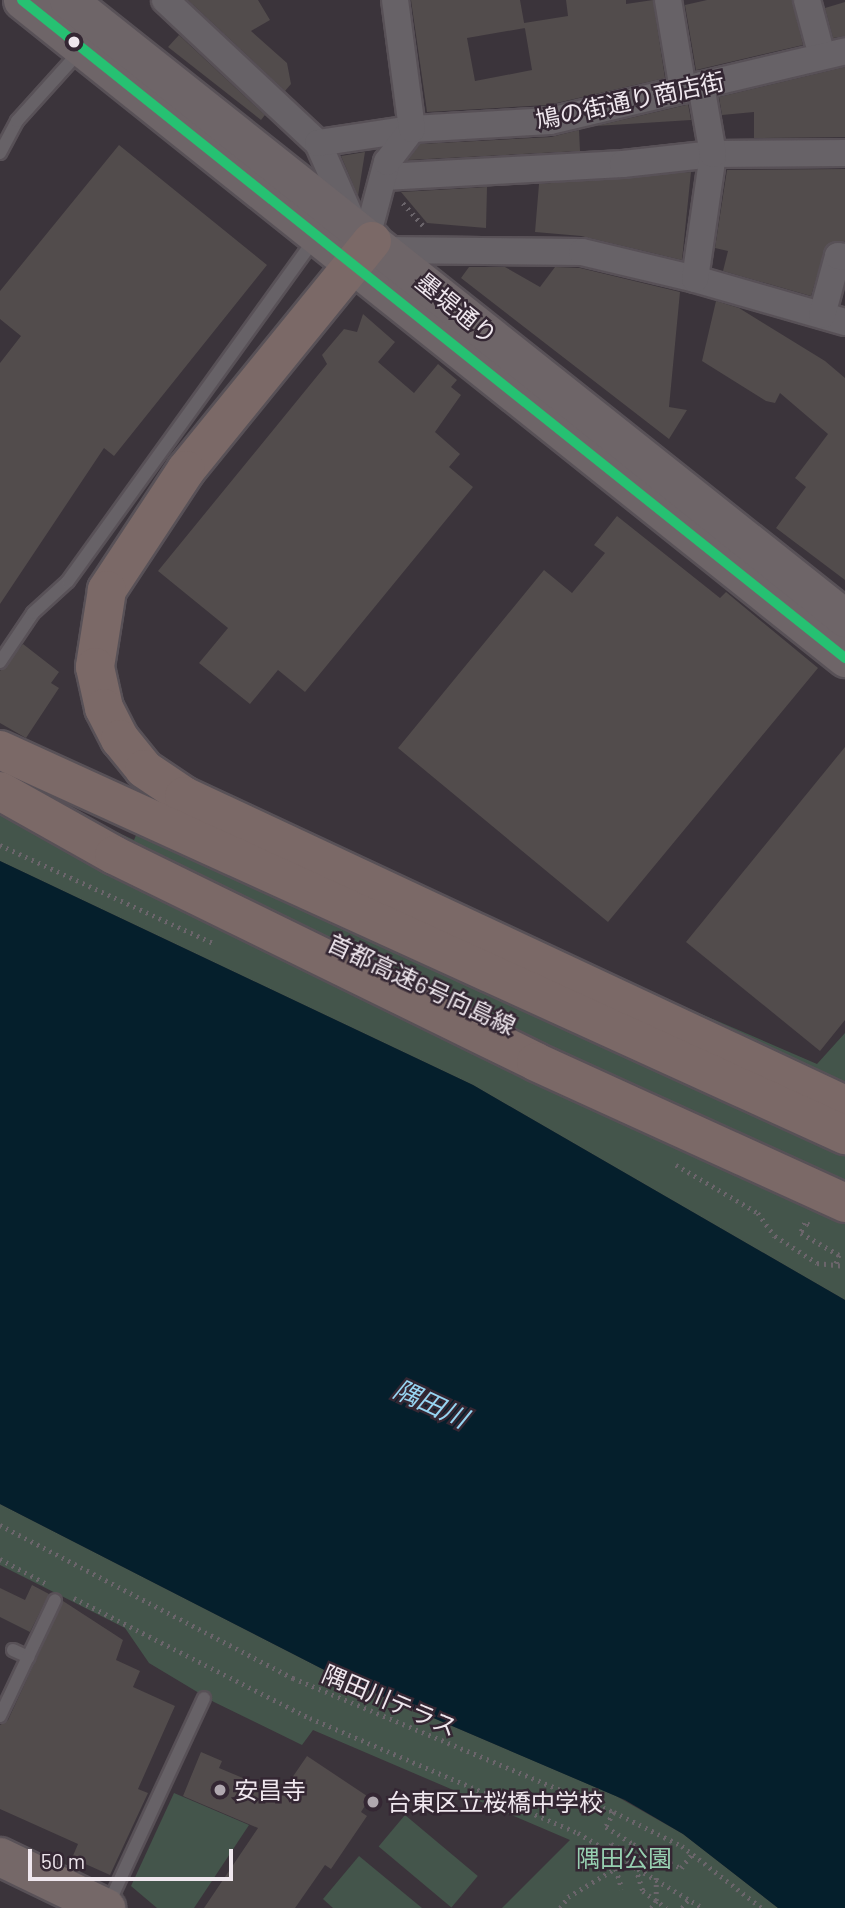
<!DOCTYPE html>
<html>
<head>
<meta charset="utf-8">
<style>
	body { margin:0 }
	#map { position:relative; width:845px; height:1908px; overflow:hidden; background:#3b343b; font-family:Barlow,"Noto Sans JP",sans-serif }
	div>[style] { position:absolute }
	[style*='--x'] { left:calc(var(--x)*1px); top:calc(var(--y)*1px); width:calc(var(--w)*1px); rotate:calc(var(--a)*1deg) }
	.green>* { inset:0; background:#44554b; transform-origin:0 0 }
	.water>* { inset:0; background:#051f2c }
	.building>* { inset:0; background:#524c4c }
	.path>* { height:4.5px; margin-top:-2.25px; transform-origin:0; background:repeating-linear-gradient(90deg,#6b656b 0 2px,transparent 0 7px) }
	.roads { filter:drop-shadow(2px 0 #585157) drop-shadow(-2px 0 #585157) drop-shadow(0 2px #585157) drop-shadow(0 -2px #585157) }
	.service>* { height:12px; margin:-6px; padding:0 6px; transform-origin:6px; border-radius:6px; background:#676267 }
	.minor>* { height:26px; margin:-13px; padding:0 13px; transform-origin:13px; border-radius:13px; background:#676267 }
	.secondary>* { height:37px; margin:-18.5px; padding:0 18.5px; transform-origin:18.5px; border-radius:18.5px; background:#6e6568 }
	.primary>* { height:38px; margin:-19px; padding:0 19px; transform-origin:19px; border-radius:19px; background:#756868 }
	.motorway>* { height:38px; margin:-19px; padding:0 19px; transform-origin:19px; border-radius:19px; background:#7b6967 }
	.bus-1>* { height:10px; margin:-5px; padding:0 5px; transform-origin:5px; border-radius:5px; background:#26c172 }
	.dots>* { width:19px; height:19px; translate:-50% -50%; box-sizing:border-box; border:4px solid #342733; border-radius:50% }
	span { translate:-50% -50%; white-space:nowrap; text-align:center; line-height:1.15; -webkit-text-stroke:5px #342733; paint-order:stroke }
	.street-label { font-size:24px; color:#efe7ee }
	.poi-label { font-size:24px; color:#efe7ee }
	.left { translate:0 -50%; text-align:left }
	.park-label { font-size:24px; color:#97d0b1 }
	.water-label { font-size:26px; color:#97d4f1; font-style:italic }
	.scale { position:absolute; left:28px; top:1849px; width:205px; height:32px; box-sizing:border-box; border:4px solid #efe7ee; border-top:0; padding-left:9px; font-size:21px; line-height:24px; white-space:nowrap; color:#efe7ee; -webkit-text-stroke:5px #342733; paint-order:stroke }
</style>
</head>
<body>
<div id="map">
	<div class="green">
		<div style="clip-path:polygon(0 777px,134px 840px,159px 780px,817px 1064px,845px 1033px,845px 1300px,473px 1085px,0 861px)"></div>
		<div style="clip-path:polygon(0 1504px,340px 1678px,616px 1796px,683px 1834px,778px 1908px,502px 1908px,570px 1840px,313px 1730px,302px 1745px,214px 1702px,149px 1663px,125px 1628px,0 1565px)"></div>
		<div style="clip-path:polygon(174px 1793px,249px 1825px,194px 1908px,157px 1908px,131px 1886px)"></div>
		<div style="left:405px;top:1815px;width:95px;height:41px;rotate:40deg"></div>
		<div style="clip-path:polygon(359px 1856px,422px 1908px,333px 1908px,323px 1899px)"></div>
	</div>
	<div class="water">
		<div style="clip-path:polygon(0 861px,473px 1085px,845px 1300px,845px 1908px,778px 1908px,683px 1834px,625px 1800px,340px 1678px,0 1504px)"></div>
	</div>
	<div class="building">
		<div style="clip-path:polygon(188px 0,258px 0,270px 20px,251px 31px,287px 63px,291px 84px,285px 91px)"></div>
		<div style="clip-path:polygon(411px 0,520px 0,525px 28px,467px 38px,475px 81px,532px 70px,524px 23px,568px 16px,566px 0,626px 0,626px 4px,653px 0,665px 78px,548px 105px,427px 112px)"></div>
		<div style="clip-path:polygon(707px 0,792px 0,803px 45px,696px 70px,685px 5px)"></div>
		<div style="clip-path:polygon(845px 2px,845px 36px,833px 38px,825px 8px)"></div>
		<div style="clip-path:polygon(179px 35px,265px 115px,261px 120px,168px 47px)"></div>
		<div style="clip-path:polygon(845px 67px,845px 137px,754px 138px,754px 112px,722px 115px,719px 97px)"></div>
		<div style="clip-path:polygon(688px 104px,691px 120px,596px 126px,686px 105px)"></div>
		<div style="clip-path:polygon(579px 130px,580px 151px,408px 160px,420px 144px,551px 137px)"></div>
		<div style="clip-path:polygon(119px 145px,267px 265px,114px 456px,104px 448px,0 604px,0 363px,21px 336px,0 319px,0 291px)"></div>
		<div style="clip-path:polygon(365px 152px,358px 196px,341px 156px)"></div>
		<div style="clip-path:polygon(845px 169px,845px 241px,826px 246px,811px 296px,723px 271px,728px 251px,715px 248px,727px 170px)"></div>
		<div style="clip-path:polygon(691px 172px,682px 260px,581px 236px,535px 232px,539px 184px)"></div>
		<div style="clip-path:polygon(487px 187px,486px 228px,427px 223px,401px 192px)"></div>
		<div style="clip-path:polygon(469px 267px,505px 267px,540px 287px,555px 267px,580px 268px,680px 292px,669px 407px,687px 410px,669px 439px,461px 278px)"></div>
		<div style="clip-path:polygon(716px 301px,739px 308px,825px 361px,845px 378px,845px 580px,776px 528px,806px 487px,795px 478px,828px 434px,780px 393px,775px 403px,766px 401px,702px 361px)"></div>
		<div style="clip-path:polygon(363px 314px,395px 342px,378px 362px,414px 393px,438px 364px,457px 380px,451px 387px,461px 395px,435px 432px,460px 454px,449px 467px,473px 487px,305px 692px,278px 670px,250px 704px,199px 663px,228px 628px,158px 571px,327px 364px,322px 355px,344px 329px,357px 332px)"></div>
		<div style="clip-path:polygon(617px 516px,720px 598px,726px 592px,818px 668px,608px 922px,398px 748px,544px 570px,572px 593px,605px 553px,594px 545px)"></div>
		<div style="clip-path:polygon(23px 644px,59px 672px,51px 683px,59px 688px,26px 738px,0 723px,0 671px)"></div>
		<div style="clip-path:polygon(845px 747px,845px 1020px,820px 1051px,686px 942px)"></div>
		<div style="clip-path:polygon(32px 1585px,49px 1594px,30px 1632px,0 1617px,0 1588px,25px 1600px)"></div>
		<div style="clip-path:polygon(63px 1601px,123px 1640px,116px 1660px,140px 1671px,133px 1687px,175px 1706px,138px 1789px,148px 1793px,110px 1875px,72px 1858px,78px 1844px,0 1809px,0 1725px,8px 1720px)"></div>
		<div style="clip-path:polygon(201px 1752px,222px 1761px,219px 1768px,281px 1794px,307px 1756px,370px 1798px,361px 1812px,367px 1816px,331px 1869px,325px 1865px,295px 1908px,204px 1908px,258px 1828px,183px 1796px)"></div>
	</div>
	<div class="path">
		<div style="--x:403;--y:203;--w:30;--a:48"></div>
		<div style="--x:0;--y:845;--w:237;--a:24.7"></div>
		<div style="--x:676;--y:1165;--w:95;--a:30.3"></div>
		<div style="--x:758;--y:1213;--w:29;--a:54"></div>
		<div style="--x:775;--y:1236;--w:50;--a:32.7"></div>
		<div style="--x:817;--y:1263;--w:28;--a:6"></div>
		<div style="--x:809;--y:1225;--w:4;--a:-153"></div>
		<div style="--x:805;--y:1223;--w:11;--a:112"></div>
		<div style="--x:801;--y:1233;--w:44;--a:30.1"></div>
		<div style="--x:839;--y:1255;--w:9;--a:108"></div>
		<div style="--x:0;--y:1525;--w:331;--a:27.6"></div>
		<div style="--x:293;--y:1678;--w:348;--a:22.7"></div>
		<div style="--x:614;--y:1812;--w:76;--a:26.6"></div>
		<div style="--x:682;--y:1846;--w:101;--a:37.8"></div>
		<div style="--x:0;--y:1559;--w:53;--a:28"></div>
		<div style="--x:74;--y:1598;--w:265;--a:27"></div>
		<div style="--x:310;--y:1718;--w:292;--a:23.2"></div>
		<div style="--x:578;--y:1833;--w:146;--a:31"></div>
		<div style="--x:614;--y:1812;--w:17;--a:118"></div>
		<div style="--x:606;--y:1827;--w:32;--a:32"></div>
		<div style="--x:633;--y:1844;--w:54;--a:26.6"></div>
		<div style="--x:681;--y:1868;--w:16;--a:-52"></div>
		<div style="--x:607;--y:1851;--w:8;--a:-60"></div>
		<div style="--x:611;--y:1844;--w:42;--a:25.3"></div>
		<div style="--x:649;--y:1862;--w:11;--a:112"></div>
		<div style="--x:636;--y:1868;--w:24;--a:73"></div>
		<div style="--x:643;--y:1891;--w:29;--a:36"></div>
		<div style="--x:616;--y:1869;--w:21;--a:73"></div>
		<div style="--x:560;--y:1908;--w:14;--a:-54"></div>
		<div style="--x:568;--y:1897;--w:68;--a:-31.1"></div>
		<div style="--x:651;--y:1908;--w:9;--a:-54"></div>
		<div style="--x:656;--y:1901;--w:24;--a:-90"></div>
		<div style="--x:682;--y:1908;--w:12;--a:-55"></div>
	</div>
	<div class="roads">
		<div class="service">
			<div style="--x:0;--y:153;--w:36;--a:-62"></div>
			<div style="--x:17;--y:121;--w:96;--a:-48"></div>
			<div style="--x:0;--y:662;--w:59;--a:-56"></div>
			<div style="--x:33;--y:613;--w:47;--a:-42.4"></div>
			<div style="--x:68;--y:581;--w:424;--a:-54.2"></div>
			<div style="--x:13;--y:1650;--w:17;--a:25"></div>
			<div style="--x:0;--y:1716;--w:128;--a:-64.6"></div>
			<div style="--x:108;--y:1905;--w:228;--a:-65.1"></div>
		</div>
		<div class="minor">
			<div style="--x:165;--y:0;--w:209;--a:43.1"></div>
			<div style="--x:318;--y:143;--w:92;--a:66.2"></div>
			<div style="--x:668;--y:0;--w:91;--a:80.5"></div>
			<div style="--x:807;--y:0;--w:58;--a:75"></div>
			<div style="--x:318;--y:143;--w:95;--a:-8.5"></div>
			<div style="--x:412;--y:129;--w:138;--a:-3.3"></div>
			<div style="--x:550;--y:121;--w:303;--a:-13.3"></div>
			<div style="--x:384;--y:177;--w:239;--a:-3.1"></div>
			<div style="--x:623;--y:164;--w:91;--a:-6.3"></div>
			<div style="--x:713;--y:154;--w:132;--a:-0.4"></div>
			<div style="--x:367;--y:237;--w:78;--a:-75.1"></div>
			<div style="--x:387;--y:162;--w:41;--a:-52.9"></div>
			<div style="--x:412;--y:129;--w:130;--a:-97.5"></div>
			<div style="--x:384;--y:250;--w:198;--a:0.6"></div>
			<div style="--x:582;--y:252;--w:116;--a:13.4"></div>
			<div style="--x:695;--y:279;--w:156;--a:16"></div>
			<div style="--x:695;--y:279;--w:126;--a:-81.8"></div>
			<div style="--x:713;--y:154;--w:70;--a:-99.9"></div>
			<div style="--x:822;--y:315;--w:61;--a:-74.8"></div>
			<div style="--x:838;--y:256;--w:7;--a:8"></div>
		</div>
		<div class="secondary">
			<div style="--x:22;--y:0;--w:1054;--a:38.64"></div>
			<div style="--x:68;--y:0;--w:993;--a:38.5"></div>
		</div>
		<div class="primary">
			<div style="--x:0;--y:1857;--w:118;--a:25.7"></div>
		</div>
		<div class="motorway">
			<div style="--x:372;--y:241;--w:295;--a:129.1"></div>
			<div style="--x:186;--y:470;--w:144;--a:123.4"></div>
			<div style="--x:107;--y:590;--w:78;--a:98.9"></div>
			<div style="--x:95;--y:667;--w:42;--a:77.6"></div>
			<div style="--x:104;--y:708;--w:35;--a:63"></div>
			<div style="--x:120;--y:739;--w:38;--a:51"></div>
			<div style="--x:144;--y:769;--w:48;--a:34"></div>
			<div style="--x:184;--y:796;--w:730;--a:25.05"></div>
			<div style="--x:0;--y:750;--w:929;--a:24.5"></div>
			<div style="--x:0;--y:791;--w:131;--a:29.3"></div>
			<div style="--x:114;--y:855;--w:470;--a:26.1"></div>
			<div style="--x:536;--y:1062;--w:340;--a:24.5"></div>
		</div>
	</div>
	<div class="bus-1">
		<div style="--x:22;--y:0;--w:1054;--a:38.64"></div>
	</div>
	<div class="dots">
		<div style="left:74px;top:42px;background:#efe7ee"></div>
		<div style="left:220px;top:1790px;background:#b0a8af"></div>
		<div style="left:373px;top:1802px;background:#b0a8af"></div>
	</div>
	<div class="street-label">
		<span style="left:630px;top:100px;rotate:-12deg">鳩の街通り商店街</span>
		<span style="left:457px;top:308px;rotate:39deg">墨堤通り</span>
		<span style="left:422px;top:984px;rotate:25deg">首都高速6号向島線</span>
		<span style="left:390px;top:1700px;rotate:23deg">隅田川テラス</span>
	</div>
	<div class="poi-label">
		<span class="left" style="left:234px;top:1790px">安昌寺</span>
		<span class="left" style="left:387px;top:1802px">台東区立桜橋中学校</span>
	</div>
	<div class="park-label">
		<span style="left:624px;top:1858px">隅田公園</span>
	</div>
	<div class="water-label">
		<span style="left:431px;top:1403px;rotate:25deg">隅田川</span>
	</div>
	<div class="scale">50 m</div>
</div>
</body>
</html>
